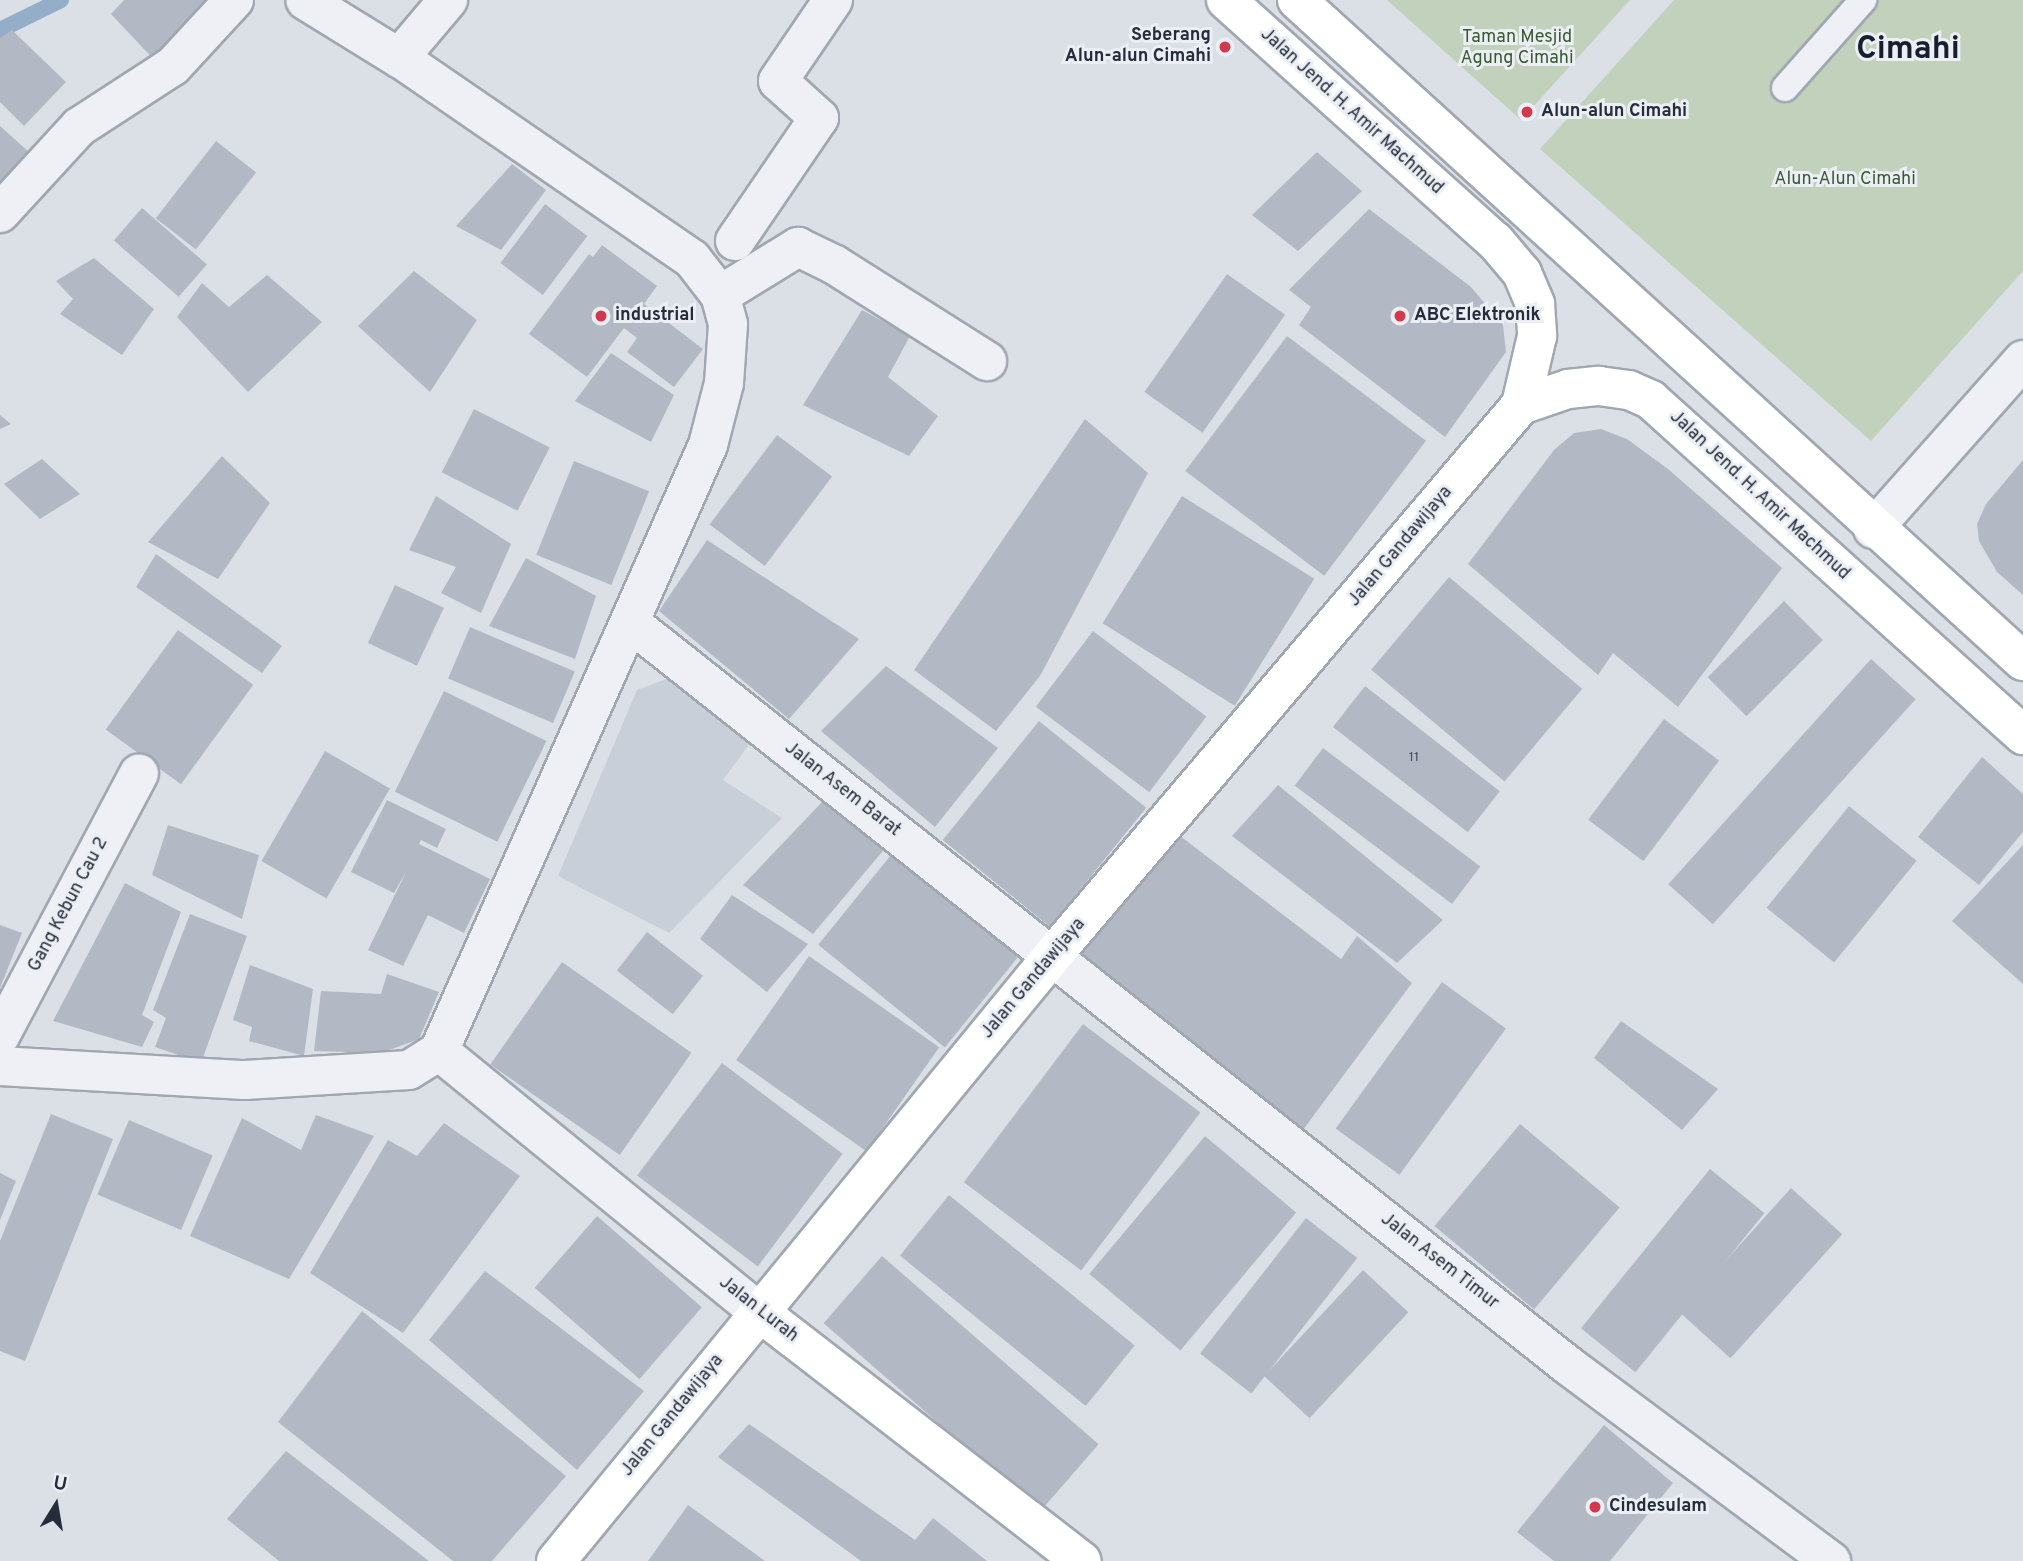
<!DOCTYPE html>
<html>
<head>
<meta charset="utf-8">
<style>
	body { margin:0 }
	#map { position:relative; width:2023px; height:1561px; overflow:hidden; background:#dbe0e7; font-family:Overpass,sans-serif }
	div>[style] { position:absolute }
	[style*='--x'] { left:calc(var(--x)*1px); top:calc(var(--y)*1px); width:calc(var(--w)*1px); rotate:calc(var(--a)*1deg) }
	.built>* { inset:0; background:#c9cfd9 }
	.green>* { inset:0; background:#c1d1bc }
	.stream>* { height:16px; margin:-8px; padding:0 8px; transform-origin:8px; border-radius:8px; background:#94adc9 }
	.building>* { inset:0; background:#b3b9c4; transform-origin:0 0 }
	.roads { filter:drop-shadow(2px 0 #a1a7b1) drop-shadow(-2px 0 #a1a7b1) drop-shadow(0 2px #a1a7b1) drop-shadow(0 -2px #a1a7b1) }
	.service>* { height:26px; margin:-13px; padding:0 13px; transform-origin:13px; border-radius:13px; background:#eef0f5 }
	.minor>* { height:38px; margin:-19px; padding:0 19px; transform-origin:19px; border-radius:19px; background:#eef0f5 }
	.secondary>* { height:38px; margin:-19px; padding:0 19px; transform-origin:19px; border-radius:19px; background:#fff }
	.primary>* { height:38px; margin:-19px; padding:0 19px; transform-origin:19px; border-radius:19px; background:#fff }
	.trunk>* { height:38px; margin:-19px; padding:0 19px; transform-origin:19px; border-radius:19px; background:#fff }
	.dots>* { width:19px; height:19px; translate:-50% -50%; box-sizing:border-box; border:4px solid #ebeff4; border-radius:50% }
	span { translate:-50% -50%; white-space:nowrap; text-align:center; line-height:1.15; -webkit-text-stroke:6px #ebeff4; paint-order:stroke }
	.number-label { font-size:14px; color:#48505f }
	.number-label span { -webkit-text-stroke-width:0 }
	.poi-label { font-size:18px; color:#252d3d; font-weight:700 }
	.right { translate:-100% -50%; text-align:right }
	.left { translate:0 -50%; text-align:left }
	.park-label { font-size:18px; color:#385a32 }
	.street-label { font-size:18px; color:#252d3d }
	.town-label { font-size:32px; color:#171f2e; font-weight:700 }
	.north { position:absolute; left:21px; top:1470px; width:70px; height:70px; -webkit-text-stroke:5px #ebeff4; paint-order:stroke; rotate:11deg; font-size:19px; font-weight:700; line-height:28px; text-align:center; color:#252d3d }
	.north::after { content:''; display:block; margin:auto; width:24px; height:32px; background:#252d3d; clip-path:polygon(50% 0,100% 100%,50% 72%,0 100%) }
</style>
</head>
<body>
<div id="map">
	<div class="built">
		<div style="clip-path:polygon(672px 677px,753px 739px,723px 780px,782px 818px,669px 933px,558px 876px,637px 690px)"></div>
	</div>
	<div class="green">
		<div style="clip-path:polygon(1387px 0,1630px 0,1521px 120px)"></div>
		<div style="clip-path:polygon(1674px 0,2023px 0,2023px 271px,1871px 441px,1540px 149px)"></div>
	</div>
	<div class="stream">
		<div style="--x:0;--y:30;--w:68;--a:-26.2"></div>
	</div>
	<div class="building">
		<div style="clip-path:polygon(124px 0,210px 0,159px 65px,111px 14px)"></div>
		<div style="clip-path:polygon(12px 30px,66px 82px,24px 126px,0 102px,0 38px)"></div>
		<div style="clip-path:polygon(0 126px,39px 161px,0 195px)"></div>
		<div style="left:216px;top:141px;width:51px;height:98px;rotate:38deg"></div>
		<div style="clip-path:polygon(1317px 152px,1362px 191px,1298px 251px,1252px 215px)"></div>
		<div style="clip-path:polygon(512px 164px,546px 190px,501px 250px,456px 226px)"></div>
		<div style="left:545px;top:204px;width:53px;height:74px;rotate:37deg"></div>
		<div style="left:142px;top:208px;width:86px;height:43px;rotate:41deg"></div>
		<div style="clip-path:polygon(1369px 209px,1471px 287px,1503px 325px,1506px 352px,1445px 437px,1299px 325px,1311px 307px,1289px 290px)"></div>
		<div style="clip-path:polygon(602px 245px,657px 286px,644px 304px,703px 349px,674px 387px,627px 352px,637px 338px,624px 328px,587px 377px,529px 334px,589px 254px,593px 257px)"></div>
		<div style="clip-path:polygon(94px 258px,154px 309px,122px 355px,60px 314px,73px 299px,56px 281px)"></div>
		<div style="clip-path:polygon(414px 271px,477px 320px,430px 392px,358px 326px)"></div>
		<div style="left:1227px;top:274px;width:71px;height:144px;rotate:35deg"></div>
		<div style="clip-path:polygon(267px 275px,322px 322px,248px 392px,177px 317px,202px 283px,229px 307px)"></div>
		<div style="clip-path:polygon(862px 310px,910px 336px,888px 377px,938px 416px,909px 456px,803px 405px)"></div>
		<div style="left:1287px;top:336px;width:174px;height:169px;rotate:37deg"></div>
		<div style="clip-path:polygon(611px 353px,674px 395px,651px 442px,575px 401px)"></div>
		<div style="left:474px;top:409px;width:85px;height:71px;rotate:27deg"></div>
		<div style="clip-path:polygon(0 415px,11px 424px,0 429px)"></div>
		<div style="clip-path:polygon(1085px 419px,1148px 473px,1040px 676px,996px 731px,914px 670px)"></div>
		<div style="clip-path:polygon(1601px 429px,1627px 439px,1668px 469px,1782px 568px,1678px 707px,1613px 653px,1598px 675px,1468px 564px,1554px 450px,1574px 433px)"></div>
		<div style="left:777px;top:435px;width:69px;height:112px;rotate:37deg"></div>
		<div style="clip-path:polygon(222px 456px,270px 503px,218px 579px,148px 542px)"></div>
		<div style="clip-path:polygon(42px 459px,80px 494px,40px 519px,4px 484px)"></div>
		<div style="clip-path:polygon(2023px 460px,2023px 595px,1997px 572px,1979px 541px,1977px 524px,1986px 504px)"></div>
		<div style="left:574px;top:461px;width:81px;height:101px;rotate:22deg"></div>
		<div style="clip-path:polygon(436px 496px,511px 544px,481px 613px,441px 593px,456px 567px,409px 550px)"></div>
		<div style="left:1182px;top:496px;width:156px;height:150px;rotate:32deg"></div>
		<div style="clip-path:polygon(707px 540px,859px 639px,789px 719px,659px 611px)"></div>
		<div style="clip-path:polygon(156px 554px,282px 646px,262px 673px,136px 587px)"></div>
		<div style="clip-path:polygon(526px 558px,596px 596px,575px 659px,489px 626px)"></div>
		<div style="left:1449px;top:577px;width:174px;height:121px;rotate:40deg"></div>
		<div style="left:395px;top:585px;width:54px;height:64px;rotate:25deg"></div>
		<div style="left:1784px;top:601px;width:55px;height:108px;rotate:45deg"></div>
		<div style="left:470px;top:627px;width:114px;height:56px;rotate:23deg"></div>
		<div style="left:178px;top:630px;width:93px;height:123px;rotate:36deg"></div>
		<div style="left:1093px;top:631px;width:142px;height:95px;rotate:37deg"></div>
		<div style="left:1871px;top:659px;width:60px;height:303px;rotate:42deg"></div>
		<div style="clip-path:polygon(886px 666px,998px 748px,935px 827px,821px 731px)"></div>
		<div style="left:1365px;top:686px;width:171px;height:52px;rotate:38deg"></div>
		<div style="left:444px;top:691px;width:114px;height:112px;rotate:26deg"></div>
		<div style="left:1664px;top:719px;width:69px;height:126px;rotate:37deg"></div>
		<div style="left:1039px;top:721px;width:138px;height:153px;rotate:39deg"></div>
		<div style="left:1323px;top:748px;width:197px;height:47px;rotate:37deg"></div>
		<div style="left:325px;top:751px;width:75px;height:127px;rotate:30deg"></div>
		<div style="clip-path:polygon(1982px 757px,2023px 794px,2023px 832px,1979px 885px,1918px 837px)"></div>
		<div style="clip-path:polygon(1278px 785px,1443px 920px,1397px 963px,1232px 836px)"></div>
		<div style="clip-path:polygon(387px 800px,446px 829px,437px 848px,421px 840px,419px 844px,490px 879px,464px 933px,428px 915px,403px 966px,368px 950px,407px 870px,394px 893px,351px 872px)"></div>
		<div style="clip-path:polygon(824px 800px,887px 846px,813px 934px,743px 885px)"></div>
		<div style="left:1849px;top:806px;width:87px;height:131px;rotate:39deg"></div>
		<div style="clip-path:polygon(168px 825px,259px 855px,242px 919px,152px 875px)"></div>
		<div style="clip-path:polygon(1171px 829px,1341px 959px,1357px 936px,1412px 983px,1300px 1134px,1077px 949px)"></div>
		<div style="clip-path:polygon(2023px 845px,2023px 984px,1952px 921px)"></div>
		<div style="left:895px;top:850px;width:163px;height:122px;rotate:39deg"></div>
		<div style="clip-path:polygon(125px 883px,181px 912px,142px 1015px,154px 1022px,142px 1047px,53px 1021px)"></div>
		<div style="clip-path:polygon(732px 895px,808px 944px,767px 992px,700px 939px)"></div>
		<div style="clip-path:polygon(190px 914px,247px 936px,201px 1063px,155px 1047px,166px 1018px,153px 1010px)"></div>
		<div style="clip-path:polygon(0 925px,22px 933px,0 988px)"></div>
		<div style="left:647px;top:932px;width:71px;height:49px;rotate:38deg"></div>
		<div style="left:809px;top:956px;width:159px;height:127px;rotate:35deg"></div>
		<div style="left:562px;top:962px;width:158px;height:125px;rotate:35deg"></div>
		<div style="clip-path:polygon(250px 965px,313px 989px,304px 1056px,249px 1041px,252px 1027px,233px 1020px)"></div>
		<div style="clip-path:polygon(387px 974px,439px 992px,419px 1039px,381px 1053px,314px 1051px,321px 991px,381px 994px)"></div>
		<div style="left:1442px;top:982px;width:79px;height:181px;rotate:36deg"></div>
		<div style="clip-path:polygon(1621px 1021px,1718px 1089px,1682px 1130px,1594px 1058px)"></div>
		<div style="left:1083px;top:1024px;width:147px;height:198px;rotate:37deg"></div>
		<div style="left:722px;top:1063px;width:151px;height:141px;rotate:37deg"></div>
		<div style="clip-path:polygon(51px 1114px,113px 1139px,25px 1361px,0 1351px,0 1241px)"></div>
		<div style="clip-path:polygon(316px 1115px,374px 1136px,289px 1279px,190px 1236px,242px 1118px,301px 1150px)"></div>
		<div style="left:129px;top:1120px;width:91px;height:81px;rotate:23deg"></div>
		<div style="clip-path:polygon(444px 1123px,520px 1176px,403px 1333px,310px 1273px,388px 1140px,417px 1156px)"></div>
		<div style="left:1520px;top:1124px;width:130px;height:133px;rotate:40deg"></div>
		<div style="left:1205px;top:1136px;width:119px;height:180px;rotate:40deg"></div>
		<div style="left:1710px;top:1169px;width:70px;height:205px;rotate:39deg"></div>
		<div style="clip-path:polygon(0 1173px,16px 1181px,0 1220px)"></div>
		<div style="left:1791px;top:1188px;width:69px;height:167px;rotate:42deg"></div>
		<div style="left:949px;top:1195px;width:239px;height:78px;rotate:39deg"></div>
		<div style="left:597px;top:1216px;width:139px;height:95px;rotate:41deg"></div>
		<div style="left:1306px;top:1218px;width:65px;height:172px;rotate:38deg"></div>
		<div style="left:882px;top:1256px;width:287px;height:89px;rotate:41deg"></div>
		<div style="left:1363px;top:1270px;width:62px;height:145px;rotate:43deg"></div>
		<div style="clip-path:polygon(485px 1271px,644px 1391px,577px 1470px,429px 1340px)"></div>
		<div style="clip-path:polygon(362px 1311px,566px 1476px,492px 1561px,453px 1561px,278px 1422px)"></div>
		<div style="clip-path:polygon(749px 1424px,915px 1540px,933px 1518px,987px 1561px,861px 1561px,718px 1457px)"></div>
		<div style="clip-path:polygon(1604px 1425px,1673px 1483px,1610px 1561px,1554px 1561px,1517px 1532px)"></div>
		<div style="clip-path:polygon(286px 1451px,429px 1561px,279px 1561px,227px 1519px)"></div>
		<div style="clip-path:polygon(688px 1505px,765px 1561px,648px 1561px)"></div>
	</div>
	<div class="roads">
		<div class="service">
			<div style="--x:1785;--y:88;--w:118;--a:-48.4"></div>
		</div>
		<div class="minor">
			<div style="--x:399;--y:58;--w:76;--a:-49.8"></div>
			<div style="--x:0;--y:213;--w:117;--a:-47.4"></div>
			<div style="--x:79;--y:127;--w:112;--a:-33"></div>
			<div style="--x:173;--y:66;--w:90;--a:-47.3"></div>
			<div style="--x:735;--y:241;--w:149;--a:-55.7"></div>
			<div style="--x:819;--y:118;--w:55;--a:-137.9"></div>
			<div style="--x:778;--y:81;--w:98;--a:-55.8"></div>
			<div style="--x:720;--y:295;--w:92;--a:-31.6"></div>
			<div style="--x:798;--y:247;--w:41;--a:25.9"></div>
			<div style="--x:835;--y:265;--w:180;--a:32.3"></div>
			<div style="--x:1873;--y:529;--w:226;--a:-48.4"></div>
			<div style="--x:632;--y:624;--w:1195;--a:38.38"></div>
			<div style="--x:1569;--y:1366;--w:327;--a:36.7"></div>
			<div style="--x:0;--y:1036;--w:297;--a:-62.1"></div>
			<div style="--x:439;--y:1051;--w:412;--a:39.2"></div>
			<div style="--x:0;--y:1066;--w:245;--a:3.3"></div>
			<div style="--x:245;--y:1080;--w:164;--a:-3.5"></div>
			<div style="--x:409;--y:1070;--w:36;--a:-32"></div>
			<div style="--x:439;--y:1051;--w:663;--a:-66.06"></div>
			<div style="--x:708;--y:445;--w:64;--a:-75.5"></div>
			<div style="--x:724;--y:383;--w:59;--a:-86.1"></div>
			<div style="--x:728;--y:324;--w:30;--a:-105"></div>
			<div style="--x:720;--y:295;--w:46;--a:-127.9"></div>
			<div style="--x:692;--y:259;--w:355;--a:-145.5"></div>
			<div style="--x:399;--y:58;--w:110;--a:-148.3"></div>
		</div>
		<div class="secondary">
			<div style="--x:758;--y:1311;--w:409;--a:37.7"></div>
		</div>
		<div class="primary">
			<div style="--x:556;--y:1561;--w:784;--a:-50.64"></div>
			<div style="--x:1053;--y:955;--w:722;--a:-49.61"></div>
		</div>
		<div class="trunk">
			<div style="--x:1226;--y:0;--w:361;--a:41.9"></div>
			<div style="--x:1495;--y:241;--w:42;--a:49.8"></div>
			<div style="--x:1522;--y:273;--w:34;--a:67"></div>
			<div style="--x:1535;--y:304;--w:32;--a:86"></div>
			<div style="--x:1537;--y:336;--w:71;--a:103.1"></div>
			<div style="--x:1297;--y:0;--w:982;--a:42.32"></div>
			<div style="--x:1521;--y:405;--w:50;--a:-18.8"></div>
			<div style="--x:1568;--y:389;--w:31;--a:-6"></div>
			<div style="--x:1599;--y:386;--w:30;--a:8"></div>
			<div style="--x:1629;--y:390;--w:24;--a:24"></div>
			<div style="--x:1651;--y:400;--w:501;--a:42"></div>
		</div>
	</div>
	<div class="dots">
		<div style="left:1225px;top:47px;background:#d3394e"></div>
		<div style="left:1527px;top:112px;background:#d3394e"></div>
		<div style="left:601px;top:316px;background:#d3394e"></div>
		<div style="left:1400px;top:316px;background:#d3394e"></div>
		<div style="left:1595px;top:1507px;background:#d3394e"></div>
	</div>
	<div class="number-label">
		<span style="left:1414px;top:758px">11</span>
	</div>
	<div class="poi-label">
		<span class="right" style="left:1211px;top:47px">Seberang<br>Alun-alun Cimahi</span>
		<span class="left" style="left:1541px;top:112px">Alun-alun Cimahi</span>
		<span class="left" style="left:615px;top:316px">industrial</span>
		<span class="left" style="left:1414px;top:316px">ABC Elektronik</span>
		<span class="left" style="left:1609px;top:1507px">Cindesulam</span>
	</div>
	<div class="park-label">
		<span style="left:1517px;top:49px">Taman Mesjid<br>Agung Cimahi</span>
		<span style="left:1845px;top:180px">Alun-Alun Cimahi</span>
	</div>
	<div class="street-label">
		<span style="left:1351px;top:112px;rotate:42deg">Jalan Jend. H. Amir Machmud</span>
		<span style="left:1759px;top:496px;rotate:43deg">Jalan Jend. H. Amir Machmud</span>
		<span style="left:1401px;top:547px;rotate:-50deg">Jalan Gandawijaya</span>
		<span style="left:842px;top:790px;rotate:38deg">Jalan Asem Barat</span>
		<span style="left:69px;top:905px;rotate:-62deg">Gang Kebun Cau 2</span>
		<span style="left:1034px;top:979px;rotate:-50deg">Jalan Gandawijaya</span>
		<span style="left:1439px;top:1262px;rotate:38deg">Jalan Asem Timur</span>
		<span style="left:758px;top:1310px;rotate:38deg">Jalan Lurah</span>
		<span style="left:673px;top:1416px;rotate:-51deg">Jalan Gandawijaya</span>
	</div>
	<div class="town-label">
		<span style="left:1908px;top:50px">Cimahi</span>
	</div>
	<div class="north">U</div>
</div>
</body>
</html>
